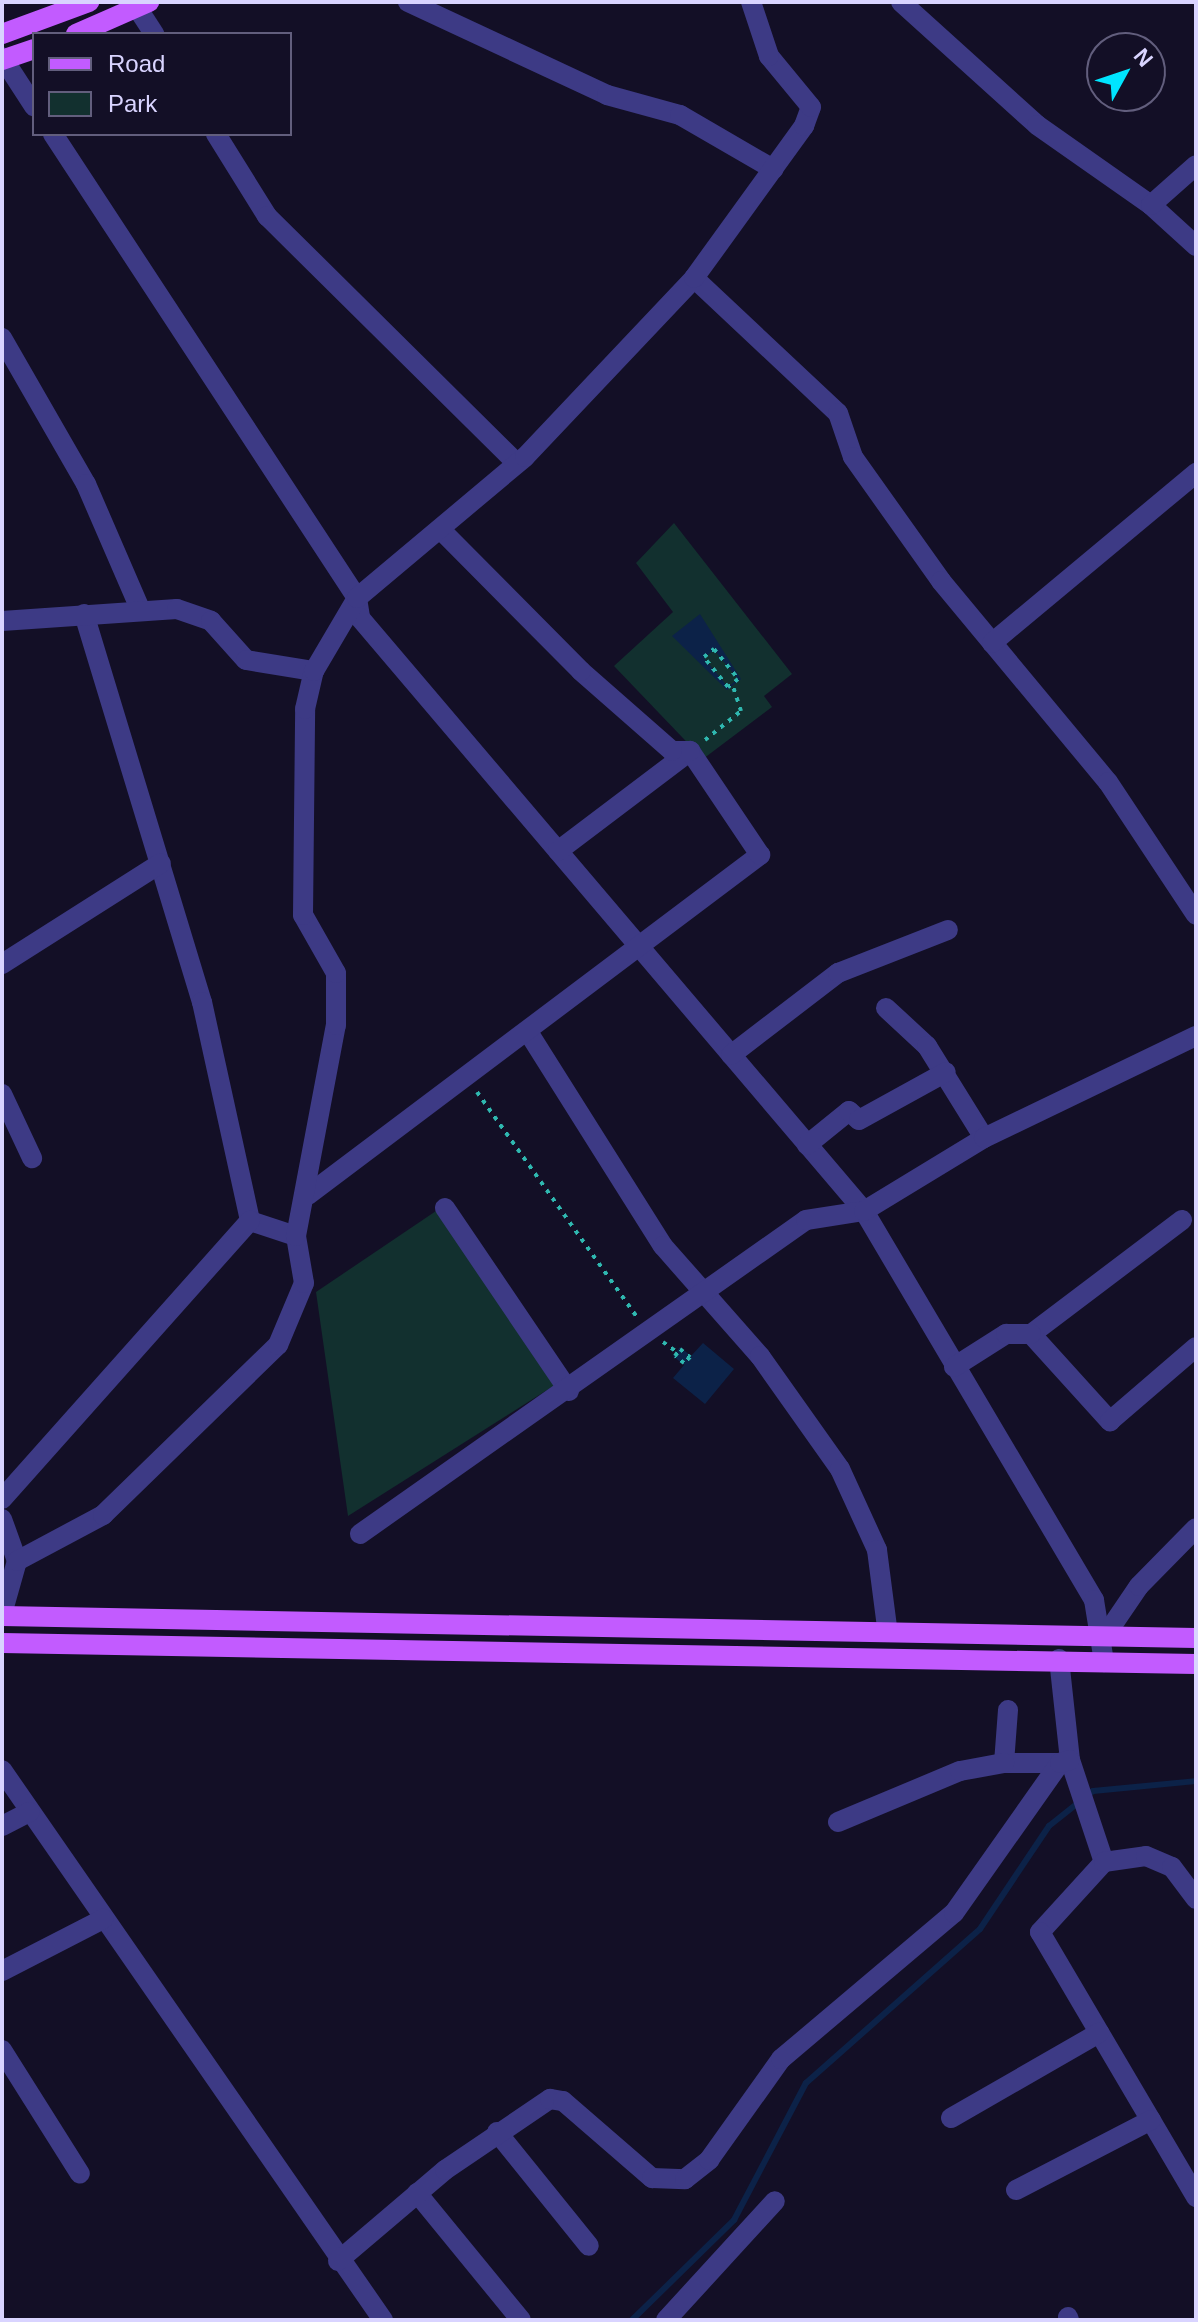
<!DOCTYPE html>
<html>
<head>
<meta charset="utf-8">
<style>
	body { margin:0 }
	#map { position:relative; width:1198px; height:2322px; overflow:hidden; background:#130f26; font-family:Helvetica,sans-serif }
	div>[style] { position:absolute }
	[style*='--x'] { left:calc(var(--x)*1px); top:calc(var(--y)*1px); width:calc(var(--w)*1px); rotate:calc(var(--a)*1deg) }
	.green>* { inset:0; background:#12302f }
	.water>* { inset:0; background:#0c2248 }
	.stream>* { height:6px; margin:-3px; padding:0 3px; transform-origin:3px; border-radius:3px; background:#0c2248 }
	.path>* { height:4px; margin-top:-2px; transform-origin:0; background:repeating-linear-gradient(90deg,#2fb8b0 0 4px,transparent 0 10px) }
	.minor>* { height:20px; margin:-10px; padding:0 10px; transform-origin:10px; border-radius:10px; background:#3d3a85 }
	.major>* { height:20px; margin:-10px; padding:0 10px; transform-origin:10px; border-radius:10px; background:#c25bff }
	span { translate:-50% -50%; white-space:nowrap; text-align:center; line-height:1.15; -webkit-text-stroke:6px #130f26; paint-order:stroke }
	.frame { position:absolute; inset:0; border:4px solid #d9d4ff; pointer-events:none }
	.legend { position:absolute; left:32px; top:32px; width:260px; height:104px; box-sizing:border-box; background:#130f26; border:2px solid #625e7d; margin:0; padding:10px 14px; list-style:none; font-size:24px; color:#d9d4ff }
	.legend li { display:flex; align-items:center; gap:16px; height:40px }
	.legend b { width:40px; border:2px solid #625e7d }
	.north { position:absolute; left:1086px; top:32px; width:80px; height:80px; box-sizing:border-box; background:#130f26; border:2px solid #625e7d; border-radius:50%; rotate:50deg; font-size:22px; font-weight:700; line-height:32px; text-align:center; color:#d9d4ff }
	.north::after { content:''; display:block; margin:auto; width:28px; height:36px; background:#00e5ff; clip-path:polygon(50% 0,100% 100%,50% 72%,0 100%) }
</style>
</head>
<body>
<div id="map">
	<div class="green">
		<div style="clip-path:polygon(674px 523px,792px 674px,764px 696px,772px 707px,703px 759px,614px 666px,673px 612px,636px 563px)"></div>
		<div style="clip-path:polygon(436px 1211px,555px 1385px,348px 1516px,316px 1292px)"></div>
	</div>
	<div class="water">
		<div style="clip-path:polygon(evenodd,700px 614px,741px 679px,727px 690px,672px 636px,700px 614px,714px 650px,738px 679px,728px 687px,704px 658px,714px 650px)"></div>
		<div style="clip-path:polygon(703px 1343px,734px 1369px,705px 1404px,673px 1378px,684px 1365px,673px 1356px,680px 1347px,691px 1356px)"></div>
	</div>
	<div class="stream">
		<div style="--x:632;--y:2320;--w:143;--a:-44.4"></div>
		<div style="--x:734;--y:2220;--w:155;--a:-62.3"></div>
		<div style="--x:806;--y:2083;--w:232;--a:-41.5"></div>
		<div style="--x:980;--y:1929;--w:124;--a:-56.2"></div>
		<div style="--x:1049;--y:1826;--w:56;--a:-38.5"></div>
		<div style="--x:1093;--y:1791;--w:103;--a:-5.5"></div>
	</div>
	<div class="path">
		<div style="--x:714;--y:649;--w:38;--a:51"></div>
		<div style="--x:738;--y:679;--w:13;--a:141"></div>
		<div style="--x:728;--y:687;--w:38;--a:-129"></div>
		<div style="--x:704;--y:657;--w:13;--a:-39"></div>
		<div style="--x:705;--y:740;--w:46;--a:-38.9"></div>
		<div style="--x:741;--y:711;--w:28;--a:-108"></div>
		<div style="--x:477;--y:1092;--w:276;--a:54.6"></div>
		<div style="--x:663;--y:1342;--w:19;--a:36"></div>
		<div style="--x:680;--y:1349;--w:13;--a:39"></div>
		<div style="--x:690;--y:1357;--w:8;--a:135"></div>
		<div style="--x:684;--y:1363;--w:11;--a:-142"></div>
		<div style="--x:675;--y:1356;--w:9;--a:-54"></div>
	</div>
	<div class="minor">
		<div style="--x:408;--y:2;--w:220;--a:25"></div>
		<div style="--x:607;--y:95;--w:76;--a:15.3"></div>
		<div style="--x:680;--y:115;--w:108;--a:30.1"></div>
		<div style="--x:901;--y:2;--w:183;--a:42.1"></div>
		<div style="--x:1037;--y:125;--w:139;--a:35.1"></div>
		<div style="--x:1151;--y:205;--w:61;--a:42.3"></div>
		<div style="--x:138;--y:9;--w:30;--a:57"></div>
		<div style="--x:2;--y:57;--w:59;--a:56.9"></div>
		<div style="--x:53;--y:134;--w:555;--a:56.77"></div>
		<div style="--x:357;--y:598;--w:20;--a:81"></div>
		<div style="--x:360;--y:618;--w:778;--a:49.64"></div>
		<div style="--x:864;--y:1211;--w:452;--a:59.4"></div>
		<div style="--x:1094;--y:1600;--w:63;--a:80.8"></div>
		<div style="--x:216;--y:134;--w:97;--a:58.1"></div>
		<div style="--x:267;--y:216;--w:351;--a:44.7"></div>
		<div style="--x:1151;--y:205;--w:60;--a:-41.6"></div>
		<div style="--x:694;--y:278;--w:197;--a:43.2"></div>
		<div style="--x:838;--y:413;--w:46;--a:71.2"></div>
		<div style="--x:853;--y:457;--w:152;--a:54.6"></div>
		<div style="--x:941;--y:581;--w:261;--a:50.3"></div>
		<div style="--x:1108;--y:782;--w:159;--a:56.5"></div>
		<div style="--x:2;--y:338;--w:168;--a:60.1"></div>
		<div style="--x:86;--y:484;--w:138;--a:66.6"></div>
		<div style="--x:84;--y:614;--w:406;--a:73.1"></div>
		<div style="--x:202;--y:1002;--w:224;--a:77.6"></div>
		<div style="--x:250;--y:1221;--w:48;--a:18.1"></div>
		<div style="--x:2;--y:621;--w:175;--a:-3.9"></div>
		<div style="--x:177;--y:609;--w:36;--a:19"></div>
		<div style="--x:211;--y:621;--w:52;--a:48.1"></div>
		<div style="--x:246;--y:660;--w:69;--a:9.2"></div>
		<div style="--x:992;--y:643;--w:266;--a:-39.8"></div>
		<div style="--x:558;--y:851;--w:166;--a:-37.1"></div>
		<div style="--x:2;--y:964;--w:188;--a:-32.4"></div>
		<div style="--x:886;--y:1008;--w:56;--a:42.8"></div>
		<div style="--x:927;--y:1046;--w:108;--a:58.2"></div>
		<div style="--x:530;--y:1035;--w:249;--a:57.8"></div>
		<div style="--x:663;--y:1246;--w:147;--a:48.6"></div>
		<div style="--x:760;--y:1356;--w:138;--a:54.7"></div>
		<div style="--x:840;--y:1469;--w:89;--a:65.4"></div>
		<div style="--x:877;--y:1550;--w:78;--a:82.6"></div>
		<div style="--x:731;--y:1055;--w:135;--a:-37.5"></div>
		<div style="--x:838;--y:973;--w:118;--a:-21.4"></div>
		<div style="--x:2;--y:1094;--w:71;--a:64.9"></div>
		<div style="--x:807;--y:1145;--w:54;--a:-39"></div>
		<div style="--x:849;--y:1111;--w:13;--a:42"></div>
		<div style="--x:859;--y:1120;--w:99;--a:-28.9"></div>
		<div style="--x:308;--y:1195;--w:566;--a:-36.95"></div>
		<div style="--x:760;--y:855;--w:125;--a:-123.9"></div>
		<div style="--x:690;--y:751;--w:18;--a:180"></div>
		<div style="--x:672;--y:751;--w:121;--a:-138.7"></div>
		<div style="--x:581;--y:671;--w:199;--a:-134.8"></div>
		<div style="--x:445;--y:1208;--w:221;--a:55.9"></div>
		<div style="--x:1182;--y:1220;--w:189;--a:142.9"></div>
		<div style="--x:1031;--y:1334;--w:118;--a:47.8"></div>
		<div style="--x:1110;--y:1421;--w:113;--a:-40.7"></div>
		<div style="--x:954;--y:1367;--w:62;--a:-32.4"></div>
		<div style="--x:1006;--y:1334;--w:25;--a:0"></div>
		<div style="--x:2;--y:1499;--w:373;--a:-48.3"></div>
		<div style="--x:2;--y:1519;--w:45;--a:70.3"></div>
		<div style="--x:360;--y:1534;--w:545;--a:-35.15"></div>
		<div style="--x:806;--y:1220;--w:59;--a:-8.8"></div>
		<div style="--x:864;--y:1211;--w:140;--a:-31.3"></div>
		<div style="--x:984;--y:1138;--w:235;--a:-25.7"></div>
		<div style="--x:2;--y:1614;--w:55;--a:-74.2"></div>
		<div style="--x:17;--y:1561;--w:98;--a:-28.1"></div>
		<div style="--x:103;--y:1515;--w:244;--a:-44.2"></div>
		<div style="--x:278;--y:1345;--w:67;--a:-67.2"></div>
		<div style="--x:304;--y:1283;--w:48;--a:-99.7"></div>
		<div style="--x:296;--y:1236;--w:215;--a:-79.3"></div>
		<div style="--x:336;--y:1025;--w:52;--a:-90"></div>
		<div style="--x:336;--y:973;--w:67;--a:-119.6"></div>
		<div style="--x:303;--y:915;--w:206;--a:-89.4"></div>
		<div style="--x:305;--y:709;--w:39;--a:-77"></div>
		<div style="--x:314;--y:671;--w:85;--a:-59.5"></div>
		<div style="--x:357;--y:598;--w:219;--a:-40"></div>
		<div style="--x:525;--y:457;--w:246;--a:-46.6"></div>
		<div style="--x:694;--y:278;--w:188;--a:-54.1"></div>
		<div style="--x:804;--y:126;--w:20;--a:-70"></div>
		<div style="--x:811;--y:107;--w:66;--a:-129.5"></div>
		<div style="--x:769;--y:56;--w:57;--a:-108.4"></div>
		<div style="--x:1105;--y:1636;--w:60;--a:-55.8"></div>
		<div style="--x:1139;--y:1586;--w:81;--a:-45.5"></div>
		<div style="--x:1059;--y:1659;--w:102;--a:83.8"></div>
		<div style="--x:1070;--y:1760;--w:108;--a:71.6"></div>
		<div style="--x:1104;--y:1862;--w:95;--a:132.4"></div>
		<div style="--x:1040;--y:1932;--w:308;--a:59.5"></div>
		<div style="--x:1008;--y:1710;--w:53;--a:94.3"></div>
		<div style="--x:1004;--y:1763;--w:56;--a:0"></div>
		<div style="--x:2;--y:1770;--w:669;--a:55.29"></div>
		<div style="--x:838;--y:1822;--w:132;--a:-22.7"></div>
		<div style="--x:960;--y:1771;--w:45;--a:-10.3"></div>
		<div style="--x:2;--y:1826;--w:31;--a:-27"></div>
		<div style="--x:1104;--y:1862;--w:42;--a:-8.1"></div>
		<div style="--x:1146;--y:1856;--w:28;--a:23"></div>
		<div style="--x:1172;--y:1867;--w:40;--a:53"></div>
		<div style="--x:2;--y:1971;--w:114;--a:-27.2"></div>
		<div style="--x:2;--y:2050;--w:146;--a:57.8"></div>
		<div style="--x:951;--y:2118;--w:171;--a:-29.9"></div>
		<div style="--x:497;--y:2132;--w:146;--a:51.1"></div>
		<div style="--x:1016;--y:2190;--w:152;--a:-27.4"></div>
		<div style="--x:417;--y:2193;--w:164;--a:50.7"></div>
		<div style="--x:338;--y:2261;--w:140;--a:-40.4"></div>
		<div style="--x:445;--y:2170;--w:127;--a:-34.1"></div>
		<div style="--x:550;--y:2099;--w:13;--a:9"></div>
		<div style="--x:563;--y:2101;--w:118;--a:40.9"></div>
		<div style="--x:652;--y:2178;--w:33;--a:2"></div>
		<div style="--x:685;--y:2179;--w:31;--a:-38"></div>
		<div style="--x:709;--y:2160;--w:124;--a:-54.5"></div>
		<div style="--x:781;--y:2059;--w:226;--a:-40.2"></div>
		<div style="--x:954;--y:1913;--w:184;--a:-54.8"></div>
		<div style="--x:1060;--y:1763;--w:10;--a:-17"></div>
		<div style="--x:1068;--y:2317;--w:3;--a:72"></div>
		<div style="--x:666;--y:2320;--w:161;--a:-47.5"></div>
	</div>
	<div class="major">
		<div style="--x:2;--y:34;--w:93;--a:-20.2"></div>
		<div style="--x:76;--y:34;--w:80;--a:-23.7"></div>
		<div style="--x:2;--y:60;--w:34;--a:-19"></div>
		<div style="--x:2;--y:1616;--w:1194;--a:1.06"></div>
		<div style="--x:2;--y:1643;--w:1194;--a:1.01"></div>
	</div>
	<div class="frame"></div>
	<ul class="legend">
	<li><b style="height:10px;background:#c25bff"></b>Road</li>
	<li><b style="height:22px;background:#12302f"></b>Park</li>
	</ul>
	<div class="north">N</div>
</div>
</body>
</html>
